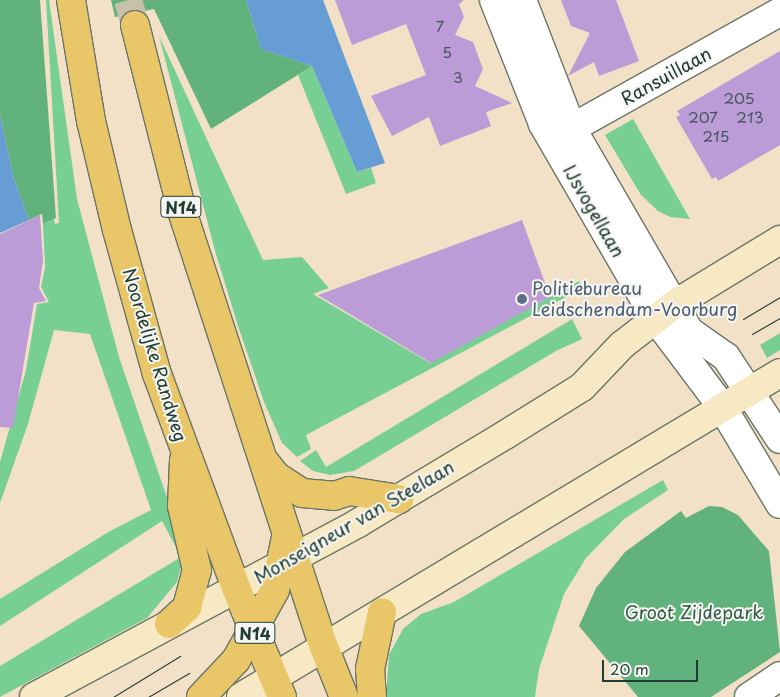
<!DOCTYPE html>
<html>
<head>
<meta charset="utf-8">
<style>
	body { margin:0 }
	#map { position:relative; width:780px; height:697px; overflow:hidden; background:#f3e1c7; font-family:"Playpen Sans",sans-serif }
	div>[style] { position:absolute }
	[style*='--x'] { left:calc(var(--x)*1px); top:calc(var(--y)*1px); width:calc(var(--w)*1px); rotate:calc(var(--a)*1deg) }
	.green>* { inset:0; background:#78cf94 }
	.forest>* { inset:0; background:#62b27e }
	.water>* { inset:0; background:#669dd4 }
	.building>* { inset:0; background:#bb9cd7 }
	.primary-tunnel>* { height:28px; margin-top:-14px; transform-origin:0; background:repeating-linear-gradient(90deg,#c9c0aa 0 28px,transparent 0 42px) }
	.roads { filter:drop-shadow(1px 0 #697667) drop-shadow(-1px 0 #697667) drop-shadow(0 1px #697667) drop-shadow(0 -1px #697667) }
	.minor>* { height:28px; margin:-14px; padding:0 14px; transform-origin:14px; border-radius:14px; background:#fff }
	.secondary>* { height:28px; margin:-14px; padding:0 14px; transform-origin:14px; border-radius:14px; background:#f6e9c3 }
	.primary>* { height:28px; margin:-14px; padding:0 14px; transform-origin:14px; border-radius:14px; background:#e9c769 }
	.tram>* { height:1px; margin:-0.5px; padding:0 0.5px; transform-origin:0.5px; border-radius:0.5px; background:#1f3d34 }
	.dots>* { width:14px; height:14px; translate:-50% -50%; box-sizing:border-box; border:2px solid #f6f6f2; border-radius:50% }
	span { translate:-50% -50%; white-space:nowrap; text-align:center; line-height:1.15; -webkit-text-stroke:4px #f6f6f2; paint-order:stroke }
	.number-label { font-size:15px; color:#46555d }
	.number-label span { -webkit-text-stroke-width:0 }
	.shield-label span { padding:1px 4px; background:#f6f6f2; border:1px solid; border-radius:4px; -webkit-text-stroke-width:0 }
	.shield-label { font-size:16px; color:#1f3d34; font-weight:700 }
	.street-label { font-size:18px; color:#1f3d34 }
	.service-label { font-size:18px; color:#4e5e75 }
	.left { translate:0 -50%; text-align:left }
	.park-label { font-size:18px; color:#315a47 }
	.scale { position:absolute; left:602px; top:660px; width:96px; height:22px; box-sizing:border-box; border:2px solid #1f3d34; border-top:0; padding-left:6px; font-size:15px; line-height:18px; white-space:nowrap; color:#1f3d34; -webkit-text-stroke:4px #f6f6f2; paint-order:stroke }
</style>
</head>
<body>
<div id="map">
	<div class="green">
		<div style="clip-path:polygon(46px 0,49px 0,77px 199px,119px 357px,178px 530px,182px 551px,181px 567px,177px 582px,147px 618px,0 697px,0 666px,181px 557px,162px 521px,0 626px,0 599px,110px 531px,151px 510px,90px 334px,54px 330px,28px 424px,0 503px,0 462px,26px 370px,37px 304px,49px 302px,41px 287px,45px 267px,43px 224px,54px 219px,55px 224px,59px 223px)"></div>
		<div style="clip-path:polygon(159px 36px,263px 260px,302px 257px,329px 288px,313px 294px,430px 363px,579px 281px,583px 288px,306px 435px,311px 449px,297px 457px,282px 443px,264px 402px,238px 326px,215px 251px)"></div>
		<div style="clip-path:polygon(312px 66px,357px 172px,371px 168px,376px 183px,346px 194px,298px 75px)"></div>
		<div style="clip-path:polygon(633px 119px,690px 219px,670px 217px,658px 211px,641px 195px,605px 135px)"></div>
		<div style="clip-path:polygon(572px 319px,582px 339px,556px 351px,354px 471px,330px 475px,313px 471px,300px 461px,316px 450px,326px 467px)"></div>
		<div style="clip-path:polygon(780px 333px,780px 350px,767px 358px,760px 345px)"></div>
		<div style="clip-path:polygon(663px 480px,668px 490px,624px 519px,586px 558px,564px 594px,539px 669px,535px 697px,386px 697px,389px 655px,403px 629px,421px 614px,454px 602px)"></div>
	</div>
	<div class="forest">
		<div style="clip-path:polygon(0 0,40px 0,56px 218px,43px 224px,42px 214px,29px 220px,14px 179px,0 115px)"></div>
		<div style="clip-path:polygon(111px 0,246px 0,261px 49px,312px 66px,211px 129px,154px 9px,115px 17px)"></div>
		<div style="clip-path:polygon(709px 506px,722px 507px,738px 515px,769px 551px,780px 652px,711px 697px,638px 697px,579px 626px,596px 588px,625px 552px,681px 511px,686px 518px)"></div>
	</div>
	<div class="water">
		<div style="clip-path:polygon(246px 0,323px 0,385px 163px,357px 172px,312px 66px,261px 49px)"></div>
		<div style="clip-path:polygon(0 115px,14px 179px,29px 220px,0 233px)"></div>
	</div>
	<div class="building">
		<div style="clip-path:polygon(335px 0,464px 0,459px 4px,464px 17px,455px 35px,473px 42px,483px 69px,475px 86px,512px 103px,486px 112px,491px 126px,440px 146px,429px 117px,392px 136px,371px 96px,426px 75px,406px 24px,352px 45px)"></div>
		<div style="clip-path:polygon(561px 0,616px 0,639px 61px,599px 76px,594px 62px,568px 76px,590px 33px,571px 26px)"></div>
		<div style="clip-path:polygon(780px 51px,780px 145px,718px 181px,716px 177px,712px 179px,676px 117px,680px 115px,677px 111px)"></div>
		<div style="clip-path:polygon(40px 215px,43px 261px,39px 288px,46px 301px,34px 303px,13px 428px,0 427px,0 234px)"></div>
		<div style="clip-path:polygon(522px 220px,550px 297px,431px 363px,318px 295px)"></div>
	</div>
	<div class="primary-tunnel">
		<div style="--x:128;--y:0;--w:26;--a:74"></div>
	</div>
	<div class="roads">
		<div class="minor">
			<div style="--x:494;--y:0;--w:133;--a:68.4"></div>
			<div style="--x:543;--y:124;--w:225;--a:59.9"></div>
			<div style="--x:656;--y:319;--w:110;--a:53.1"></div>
			<div style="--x:722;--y:407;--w:113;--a:59.1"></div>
			<div style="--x:522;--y:0;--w:138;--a:68.8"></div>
			<div style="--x:572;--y:129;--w:233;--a:59.9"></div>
			<div style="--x:689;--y:331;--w:45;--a:35.1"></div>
			<div style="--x:726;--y:357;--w:98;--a:56.6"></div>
			<div style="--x:556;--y:137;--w:257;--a:-29.2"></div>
			<div style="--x:749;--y:697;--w:37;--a:-34"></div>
		</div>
		<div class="secondary">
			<div style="--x:34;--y:697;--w:368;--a:-28.2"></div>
			<div style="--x:358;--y:523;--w:171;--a:-30.9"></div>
			<div style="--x:505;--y:435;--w:91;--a:-31.9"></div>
			<div style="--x:582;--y:387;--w:58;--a:-46.4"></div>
			<div style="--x:622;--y:345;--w:67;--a:-37.7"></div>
			<div style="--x:675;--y:304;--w:123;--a:-31.4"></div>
			<div style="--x:241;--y:697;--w:629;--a:-31.01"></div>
		</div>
		<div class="primary">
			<div style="--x:71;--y:0;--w:123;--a:80.6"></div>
			<div style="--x:91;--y:121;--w:112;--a:76.6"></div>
			<div style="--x:117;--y:230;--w:149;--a:74.5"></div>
			<div style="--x:157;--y:374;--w:228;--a:69.7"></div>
			<div style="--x:236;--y:588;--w:118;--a:67.1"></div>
			<div style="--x:135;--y:25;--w:192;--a:75.8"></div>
			<div style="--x:182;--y:211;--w:459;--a:72"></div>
			<div style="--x:324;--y:647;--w:54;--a:68.2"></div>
			<div style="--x:265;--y:462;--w:18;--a:52"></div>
			<div style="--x:276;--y:476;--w:31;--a:33"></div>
			<div style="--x:302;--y:493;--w:32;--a:5"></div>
			<div style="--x:334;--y:496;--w:16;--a:-18"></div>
			<div style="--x:349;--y:491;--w:51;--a:9.1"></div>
			<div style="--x:169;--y:624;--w:25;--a:-43"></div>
			<div style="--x:187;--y:607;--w:38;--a:-75"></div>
			<div style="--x:197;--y:570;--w:66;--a:-103.2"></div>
			<div style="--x:182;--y:506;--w:46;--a:-87.5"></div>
			<div style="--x:201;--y:697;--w:51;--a:-46.6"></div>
			<div style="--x:236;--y:660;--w:80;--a:-60.9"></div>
			<div style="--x:275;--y:590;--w:54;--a:-78.3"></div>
			<div style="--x:372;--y:697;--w:28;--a:-94"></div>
			<div style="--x:370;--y:669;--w:58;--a:-78.1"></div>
		</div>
	</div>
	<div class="tram">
		<div style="--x:743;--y:319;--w:43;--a:-30.7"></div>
		<div style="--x:752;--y:334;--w:32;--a:-30"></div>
		<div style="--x:113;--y:697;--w:79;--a:-31.5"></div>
		<div style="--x:148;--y:697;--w:48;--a:-30.3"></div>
	</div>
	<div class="dots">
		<div style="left:522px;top:299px;background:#5c6f8a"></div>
	</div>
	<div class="number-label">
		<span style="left:440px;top:26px">7</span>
		<span style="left:447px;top:52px">5</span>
		<span style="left:458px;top:77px">3</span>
		<span style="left:739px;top:98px">205</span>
		<span style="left:703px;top:117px">207</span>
		<span style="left:750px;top:117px">213</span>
		<span style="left:716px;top:136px">215</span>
	</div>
	<div class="shield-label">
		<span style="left:181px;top:207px">N14</span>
		<span style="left:255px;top:633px">N14</span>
	</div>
	<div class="street-label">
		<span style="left:666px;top:76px;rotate:-29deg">Ransuillaan</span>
		<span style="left:594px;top:211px;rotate:60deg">IJsvogellaan</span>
		<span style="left:155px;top:355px;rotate:73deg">Noordelijke Randweg</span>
		<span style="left:354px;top:522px;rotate:-30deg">Monseigneur van Steelaan</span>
	</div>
	<div class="service-label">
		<span class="left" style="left:532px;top:299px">Politiebureau<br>Leidschendam-Voorburg</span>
	</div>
	<div class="park-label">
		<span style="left:694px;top:612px">Groot Zijdepark</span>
	</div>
	<div class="scale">20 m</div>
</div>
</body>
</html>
